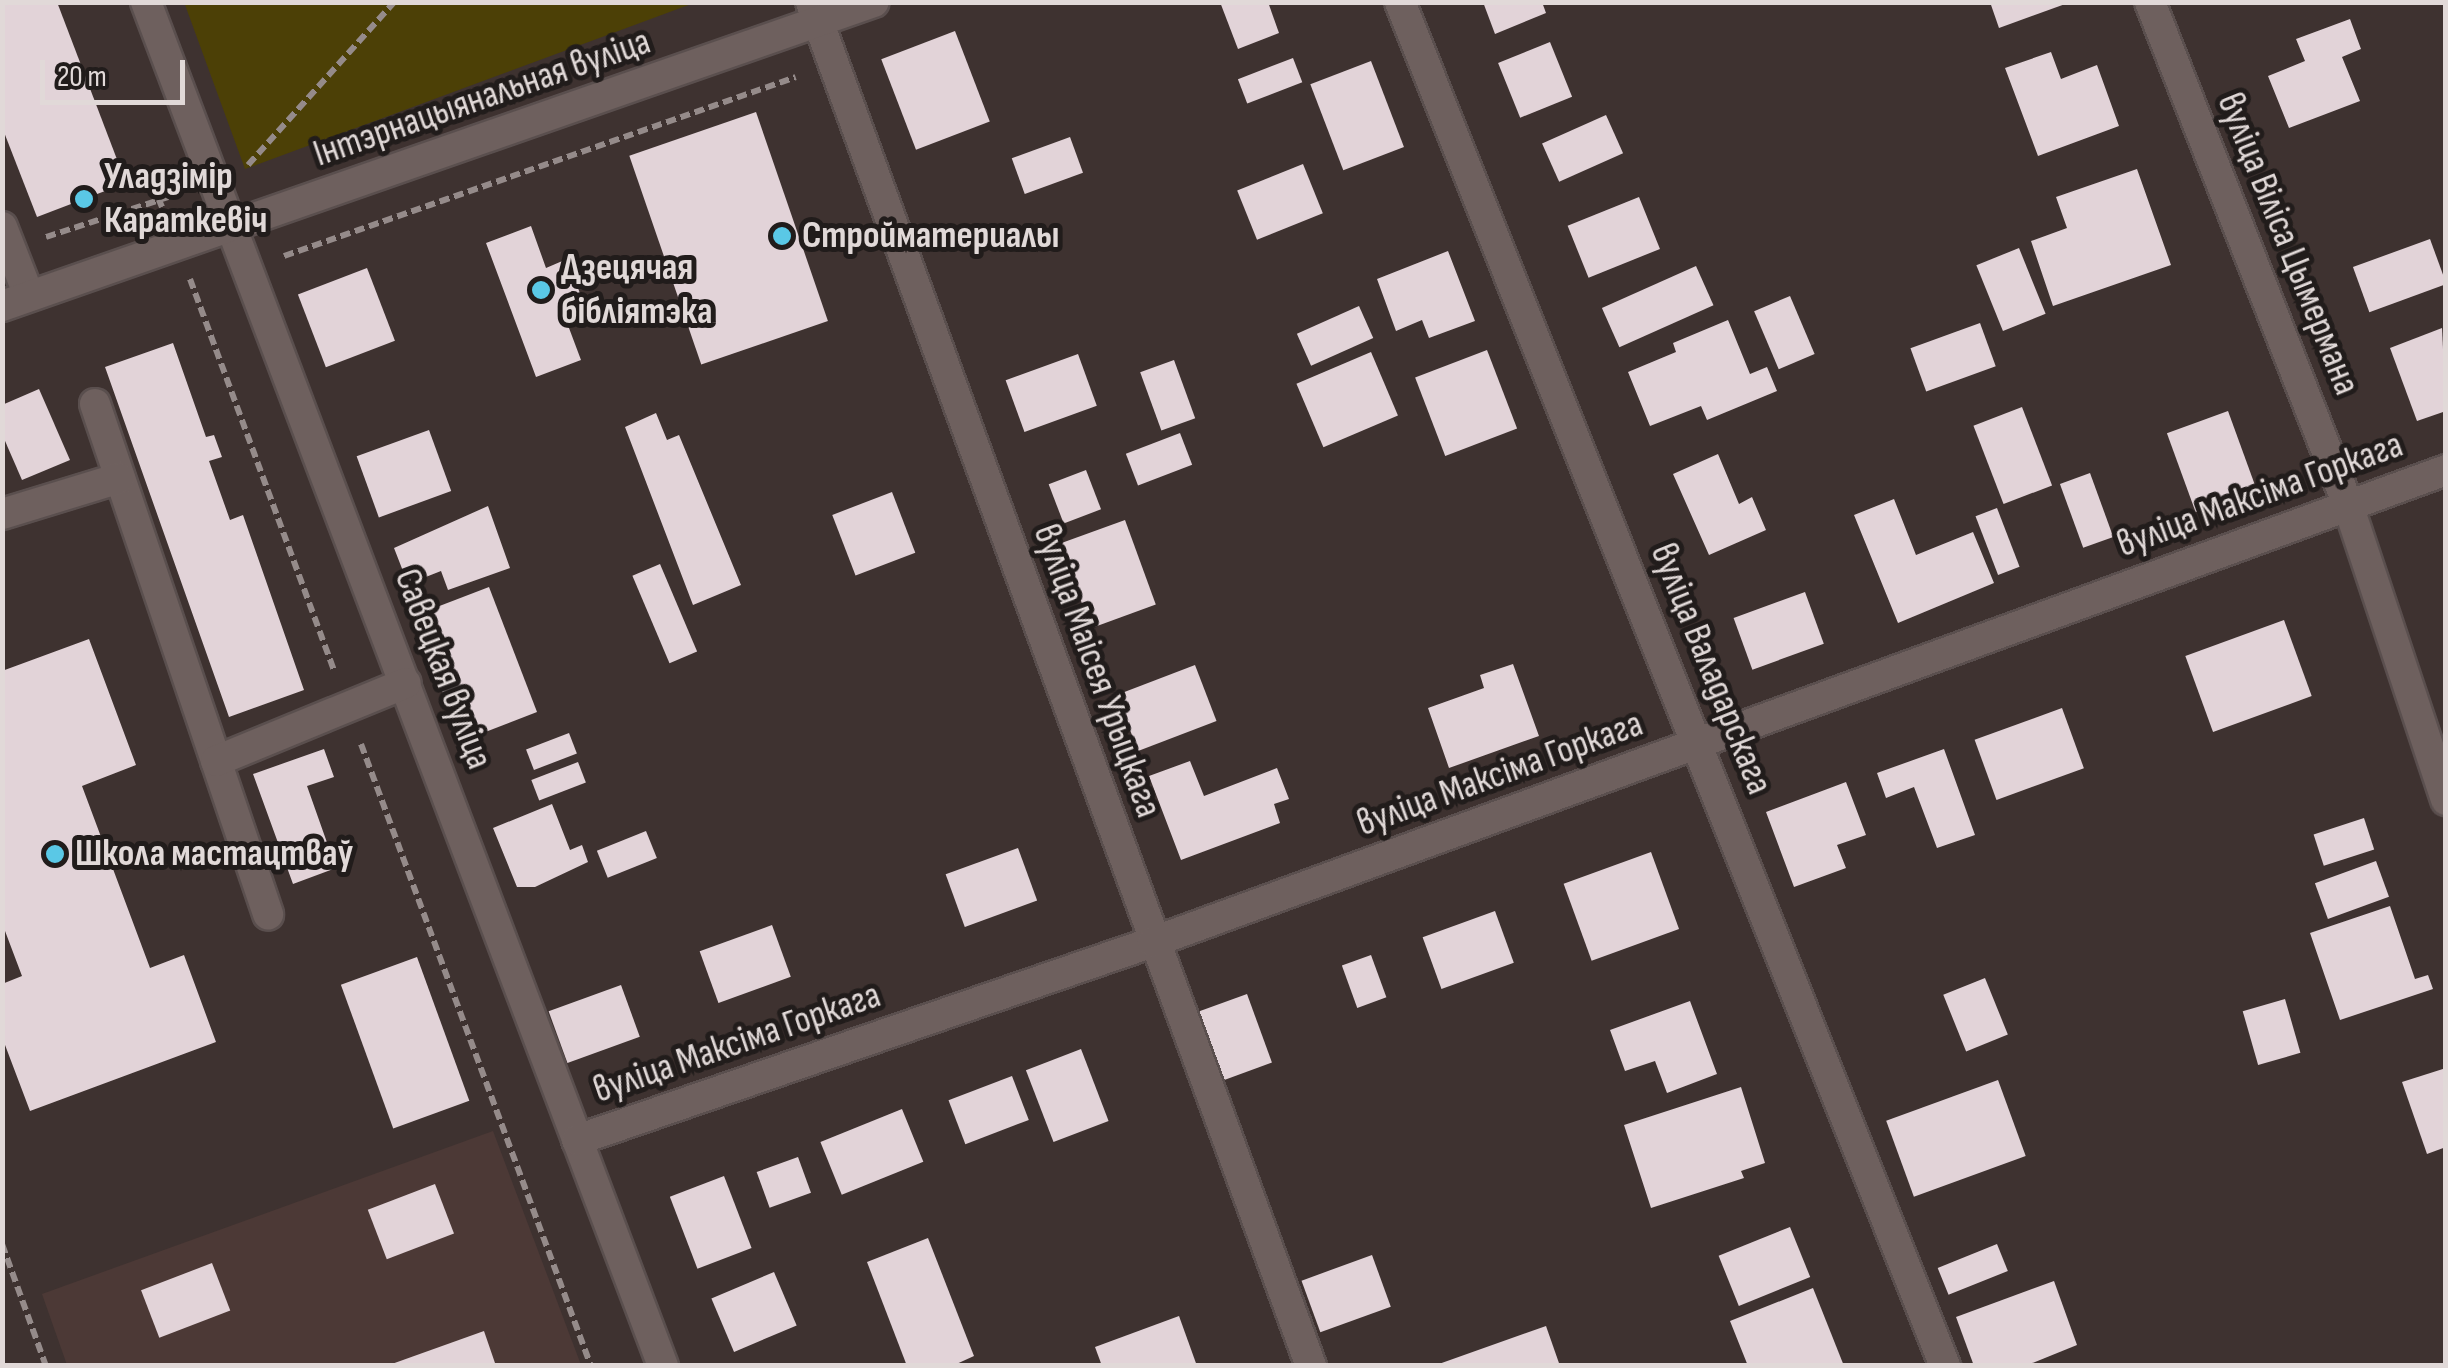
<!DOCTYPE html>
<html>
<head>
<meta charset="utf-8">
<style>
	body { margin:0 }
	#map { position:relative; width:2448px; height:1368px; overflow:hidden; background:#3e3230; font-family:"Sofia Sans Condensed",sans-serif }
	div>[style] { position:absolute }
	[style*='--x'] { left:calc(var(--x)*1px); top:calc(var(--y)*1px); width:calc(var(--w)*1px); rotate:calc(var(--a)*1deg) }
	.built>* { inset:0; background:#4c3936 }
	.green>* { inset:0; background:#4c4006 }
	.building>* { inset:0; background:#e2d3d8; transform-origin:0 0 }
	.path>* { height:6px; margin-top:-3px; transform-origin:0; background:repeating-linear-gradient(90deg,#958b8a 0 10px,transparent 0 15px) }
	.roads { filter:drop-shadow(2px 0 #5a4f4e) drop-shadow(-2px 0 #5a4f4e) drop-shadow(0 2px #5a4f4e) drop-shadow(0 -2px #5a4f4e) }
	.minor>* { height:30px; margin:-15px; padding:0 15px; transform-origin:15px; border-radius:15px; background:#6e605e }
	.dots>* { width:28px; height:28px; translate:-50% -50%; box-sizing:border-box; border:5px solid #211c1b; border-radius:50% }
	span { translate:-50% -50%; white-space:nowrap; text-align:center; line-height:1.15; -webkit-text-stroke:10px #211c1b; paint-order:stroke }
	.street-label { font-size:38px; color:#e1d9d8 }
	.poi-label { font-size:38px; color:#e1d9d8; font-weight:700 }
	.left { translate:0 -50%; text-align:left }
	.frame { position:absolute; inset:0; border:5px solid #e1d9d8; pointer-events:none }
	.scale { position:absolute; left:40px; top:60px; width:145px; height:45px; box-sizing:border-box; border:5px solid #e1d9d8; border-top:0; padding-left:12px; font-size:30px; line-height:35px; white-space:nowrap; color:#e1d9d8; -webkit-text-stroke:8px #211c1b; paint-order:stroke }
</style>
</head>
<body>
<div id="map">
	<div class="built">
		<div style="clip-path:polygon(493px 1131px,581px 1365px,67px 1365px,42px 1294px)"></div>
	</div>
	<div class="green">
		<div style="clip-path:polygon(184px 2px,694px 2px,694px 3px,245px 169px)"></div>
	</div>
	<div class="building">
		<div style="clip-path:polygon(2px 2px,57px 2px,126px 183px,37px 217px,2px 127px)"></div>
		<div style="clip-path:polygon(1220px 2px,1268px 2px,1279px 33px,1238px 49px)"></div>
		<div style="clip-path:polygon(1483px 2px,1542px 2px,1546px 13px,1495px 34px)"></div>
		<div style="clip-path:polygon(1990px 2px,2068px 2px,2068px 3px,1999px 28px)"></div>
		<div style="clip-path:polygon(2350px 19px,2361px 49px,2342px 57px,2360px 101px,2289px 128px,2268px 76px,2305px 61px,2296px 39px)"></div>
		<div style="left:955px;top:31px;width:97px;height:79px;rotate:69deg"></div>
		<div style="left:1550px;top:42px;width:59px;height:56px;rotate:68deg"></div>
		<div style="clip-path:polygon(2051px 52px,2061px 79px,2097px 65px,2119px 126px,2038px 156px,2005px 68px)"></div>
		<div style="left:1293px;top:58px;width:26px;height:59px;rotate:69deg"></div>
		<div style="left:1371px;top:61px;width:92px;height:65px;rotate:69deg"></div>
		<div style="left:756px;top:112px;width:221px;height:134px;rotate:71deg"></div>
		<div style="left:1606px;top:115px;width:42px;height:70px;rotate:66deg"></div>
		<div style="left:1070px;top:137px;width:38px;height:62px;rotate:70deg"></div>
		<div style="left:1303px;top:164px;width:53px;height:71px;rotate:68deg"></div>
		<div style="clip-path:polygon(2137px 169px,2171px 265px,2053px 306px,2031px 241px,2067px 228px,2056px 197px)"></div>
		<div style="left:1639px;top:197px;width:56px;height:77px;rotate:68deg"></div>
		<div style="clip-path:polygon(531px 226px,546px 268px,567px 259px,587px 312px,566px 320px,581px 360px,536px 377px,486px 243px)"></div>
		<div style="left:2430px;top:239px;width:48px;height:82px;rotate:70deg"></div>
		<div style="left:2019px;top:248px;width:71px;height:46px;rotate:68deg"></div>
		<div style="clip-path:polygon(1448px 251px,1475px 321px,1429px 338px,1422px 320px,1396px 331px,1377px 279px)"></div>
		<div style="left:1696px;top:266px;width:43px;height:103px;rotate:66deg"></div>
		<div style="left:367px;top:268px;width:78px;height:74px;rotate:69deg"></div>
		<div style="left:1790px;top:296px;width:63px;height:39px;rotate:67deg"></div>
		<div style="left:1359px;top:306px;width:35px;height:68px;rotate:66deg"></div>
		<div style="clip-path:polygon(1728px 320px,1750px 374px,1767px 367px,1777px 391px,1707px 420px,1701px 406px,1650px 426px,1628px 372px,1676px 352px,1673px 343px)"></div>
		<div style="left:1980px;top:323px;width:46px;height:74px;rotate:70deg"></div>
		<div style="clip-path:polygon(2442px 328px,2446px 411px,2417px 421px,2390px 348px)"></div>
		<div style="clip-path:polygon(173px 343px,206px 437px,214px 435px,222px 457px,209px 461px,230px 520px,243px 515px,304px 690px,229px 717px,105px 367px)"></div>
		<div style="left:1487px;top:350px;width:84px;height:77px;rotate:69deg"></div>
		<div style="left:1371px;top:352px;width:69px;height:81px;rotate:67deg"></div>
		<div style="left:1078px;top:354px;width:55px;height:77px;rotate:70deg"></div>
		<div style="left:1174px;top:360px;width:62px;height:36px;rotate:70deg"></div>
		<div style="clip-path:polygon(39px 389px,70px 460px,22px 480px,2px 434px,2px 405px)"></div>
		<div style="left:2022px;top:407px;width:84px;height:52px;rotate:69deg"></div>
		<div style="left:2228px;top:411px;width:84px;height:65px;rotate:70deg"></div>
		<div style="clip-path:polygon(656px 413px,667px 440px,679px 435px,741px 585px,693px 605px,625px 427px)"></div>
		<div style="left:429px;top:430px;width:65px;height:77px;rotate:70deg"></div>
		<div style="left:1180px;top:433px;width:34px;height:58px;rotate:69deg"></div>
		<div style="clip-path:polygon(1718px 454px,1739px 504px,1752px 497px,1766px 530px,1709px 555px,1673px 474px)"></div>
		<div style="left:1086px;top:470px;width:42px;height:40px;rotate:69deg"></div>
		<div style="left:2090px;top:473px;width:68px;height:32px;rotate:70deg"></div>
		<div style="left:892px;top:492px;width:65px;height:64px;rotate:69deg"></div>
		<div style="clip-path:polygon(1894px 499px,1916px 555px,1973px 532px,1994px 583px,1898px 623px,1854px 515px)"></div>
		<div style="clip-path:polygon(488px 506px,510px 568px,448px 590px,441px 571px,408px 584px,394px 548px)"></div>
		<div style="left:1997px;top:508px;width:63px;height:23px;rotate:69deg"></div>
		<div style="left:1125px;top:520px;width:90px;height:69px;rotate:70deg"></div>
		<div style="left:660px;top:564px;width:95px;height:30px;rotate:67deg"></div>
		<div style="left:489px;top:587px;width:134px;height:81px;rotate:69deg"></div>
		<div style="left:1805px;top:592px;width:55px;height:76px;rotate:70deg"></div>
		<div style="left:2284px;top:620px;width:81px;height:105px;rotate:70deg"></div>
		<div style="clip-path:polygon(89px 639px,136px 765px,82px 786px,150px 968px,184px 955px,216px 1042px,30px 1111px,2px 1037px,2px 984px,22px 976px,2px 923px,2px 671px)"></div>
		<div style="clip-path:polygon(1513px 664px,1539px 736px,1449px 768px,1428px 708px,1484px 688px,1480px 675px)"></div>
		<div style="left:1195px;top:665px;width:60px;height:84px;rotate:69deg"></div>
		<div style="left:2062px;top:708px;width:64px;height:93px;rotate:70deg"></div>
		<div style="left:569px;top:733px;width:22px;height:46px;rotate:69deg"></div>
		<div style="clip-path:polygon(324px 749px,334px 777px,307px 786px,336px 868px,293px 884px,253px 774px)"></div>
		<div style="clip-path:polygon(1944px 749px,1975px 835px,1937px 848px,1914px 787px,1886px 798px,1877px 773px)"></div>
		<div style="clip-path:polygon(1190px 761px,1204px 796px,1277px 768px,1289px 799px,1274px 804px,1280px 823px,1181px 860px,1149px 776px)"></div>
		<div style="left:578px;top:762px;width:22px;height:50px;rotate:69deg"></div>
		<div style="clip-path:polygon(1846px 782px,1866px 835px,1837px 845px,1846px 868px,1794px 887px,1766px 812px)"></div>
		<div style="clip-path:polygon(552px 804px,570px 850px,582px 845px,588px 862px,535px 887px,517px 887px,493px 828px)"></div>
		<div style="left:2364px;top:818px;width:33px;height:53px;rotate:72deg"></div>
		<div style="left:646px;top:831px;width:29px;height:53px;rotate:68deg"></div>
		<div style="left:1018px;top:848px;width:56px;height:77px;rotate:70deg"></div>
		<div style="left:1651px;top:852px;width:82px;height:93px;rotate:70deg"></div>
		<div style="left:2376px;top:861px;width:38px;height:65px;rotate:70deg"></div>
		<div style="clip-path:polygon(2390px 906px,2415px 979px,2428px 975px,2433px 989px,2340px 1020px,2310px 933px)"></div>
		<div style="left:1495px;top:911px;width:55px;height:77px;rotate:70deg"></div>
		<div style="left:772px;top:925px;width:55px;height:77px;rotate:70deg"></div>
		<div style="left:1371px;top:955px;width:45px;height:31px;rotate:70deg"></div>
		<div style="left:417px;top:957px;width:153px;height:81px;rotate:70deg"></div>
		<div style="left:1985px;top:978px;width:61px;height:45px;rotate:68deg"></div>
		<div style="left:621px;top:985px;width:55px;height:77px;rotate:70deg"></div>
		<div style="left:1247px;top:994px;width:73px;height:58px;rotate:70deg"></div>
		<div style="left:2285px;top:999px;width:56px;height:44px;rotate:74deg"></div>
		<div style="clip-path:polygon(1690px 1001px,1717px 1074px,1667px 1093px,1655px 1061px,1625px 1071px,1610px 1030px)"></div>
		<div style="left:1081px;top:1049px;width:77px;height:59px;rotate:69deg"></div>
		<div style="clip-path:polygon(2446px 1068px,2446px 1147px,2427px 1154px,2402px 1082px)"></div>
		<div style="left:1012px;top:1076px;width:47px;height:68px;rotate:69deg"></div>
		<div style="left:1998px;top:1080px;width:81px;height:119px;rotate:70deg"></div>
		<div style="clip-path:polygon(1741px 1087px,1765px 1163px,1741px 1171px,1744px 1178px,1651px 1208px,1624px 1125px)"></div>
		<div style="left:902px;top:1109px;width:57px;height:88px;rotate:68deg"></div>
		<div style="left:798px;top:1157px;width:38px;height:44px;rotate:70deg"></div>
		<div style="left:724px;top:1176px;width:77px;height:58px;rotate:69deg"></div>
		<div style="left:435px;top:1184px;width:53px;height:72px;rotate:69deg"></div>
		<div style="left:1790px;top:1227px;width:54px;height:77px;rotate:68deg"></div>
		<div style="clip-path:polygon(928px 1238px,974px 1356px,952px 1366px,907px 1366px,867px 1262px)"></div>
		<div style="left:1997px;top:1244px;width:29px;height:64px;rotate:68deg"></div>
		<div style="left:1372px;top:1255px;width:55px;height:75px;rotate:70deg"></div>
		<div style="left:212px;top:1263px;width:51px;height:76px;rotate:69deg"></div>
		<div style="left:774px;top:1272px;width:58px;height:68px;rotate:67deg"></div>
		<div style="clip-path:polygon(2054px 1281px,2077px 1345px,2025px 1366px,1974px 1366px,1956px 1317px)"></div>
		<div style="clip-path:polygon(1813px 1288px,1844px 1366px,1748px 1366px,1730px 1321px)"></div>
		<div style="clip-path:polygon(1179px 1316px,1197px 1366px,1102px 1366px,1095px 1347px)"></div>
		<div style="clip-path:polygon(1546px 1326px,1560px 1366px,1436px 1366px,1436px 1365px)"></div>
		<div style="clip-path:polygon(484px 1331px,496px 1366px,389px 1366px,389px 1365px)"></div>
	</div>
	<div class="path">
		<div style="--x:248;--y:165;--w:219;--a:-48.1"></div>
		<div style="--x:162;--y:207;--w:8;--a:-113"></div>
		<div style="--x:159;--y:200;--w:19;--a:-18"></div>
		<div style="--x:46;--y:237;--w:119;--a:-18.1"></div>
		<div style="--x:284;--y:256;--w:542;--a:-19.27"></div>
		<div style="--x:190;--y:279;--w:418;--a:69.8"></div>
		<div style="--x:361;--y:744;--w:663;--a:69.71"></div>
		<div style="--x:2;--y:1244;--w:130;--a:70.2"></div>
	</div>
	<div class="roads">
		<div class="minor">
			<div style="--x:146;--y:2;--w:1459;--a:69.24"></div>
			<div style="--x:811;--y:2;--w:1453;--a:69.87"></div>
			<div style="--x:1400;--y:2;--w:1469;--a:68.22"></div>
			<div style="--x:2150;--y:2;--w:541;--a:68.51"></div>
			<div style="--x:2348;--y:505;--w:311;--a:71.6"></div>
			<div style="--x:2;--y:227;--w:74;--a:68.6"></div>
			<div style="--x:2;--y:306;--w:923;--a:-19.22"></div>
			<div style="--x:95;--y:404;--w:539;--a:71.26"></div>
			<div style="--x:2;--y:514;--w:123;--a:-17"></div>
			<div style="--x:216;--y:761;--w:205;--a:-22.3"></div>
			<div style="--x:577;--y:1140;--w:609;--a:-18.97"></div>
			<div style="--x:1153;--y:942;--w:1376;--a:-20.05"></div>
		</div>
	</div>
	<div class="dots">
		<div style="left:84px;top:199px;background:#5ac8e6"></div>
		<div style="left:782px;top:236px;background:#5ac8e6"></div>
		<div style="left:541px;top:290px;background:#5ac8e6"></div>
		<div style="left:55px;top:854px;background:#5ac8e6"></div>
	</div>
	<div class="street-label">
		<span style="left:482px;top:98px;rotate:-19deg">Інтэрнацыянальная вуліца</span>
		<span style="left:2288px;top:244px;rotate:68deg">вуліца Віліса Цымермана</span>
		<span style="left:2260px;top:495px;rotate:-20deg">вуліца Максіма Горкага</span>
		<span style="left:443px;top:669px;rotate:69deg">Савецкая вуліца</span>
		<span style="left:1711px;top:669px;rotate:68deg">вуліца Валадарскага</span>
		<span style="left:1097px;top:671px;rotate:70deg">вуліца Маісея Урыцкага</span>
		<span style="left:1500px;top:774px;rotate:-20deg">вуліца Максіма Горкага</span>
		<span style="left:737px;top:1043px;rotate:-19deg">вуліца Максіма Горкага</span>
	</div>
	<div class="poi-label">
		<span class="left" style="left:104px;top:199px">Уладзімір<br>Караткевіч</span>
		<span class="left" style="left:802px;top:236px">Стройматериалы</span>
		<span class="left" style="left:561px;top:290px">Дзецячая<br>бібліятэка</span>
		<span class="left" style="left:75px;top:854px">Школа мастацтваў</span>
	</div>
	<div class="frame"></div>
	<div class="scale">20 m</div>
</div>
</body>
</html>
